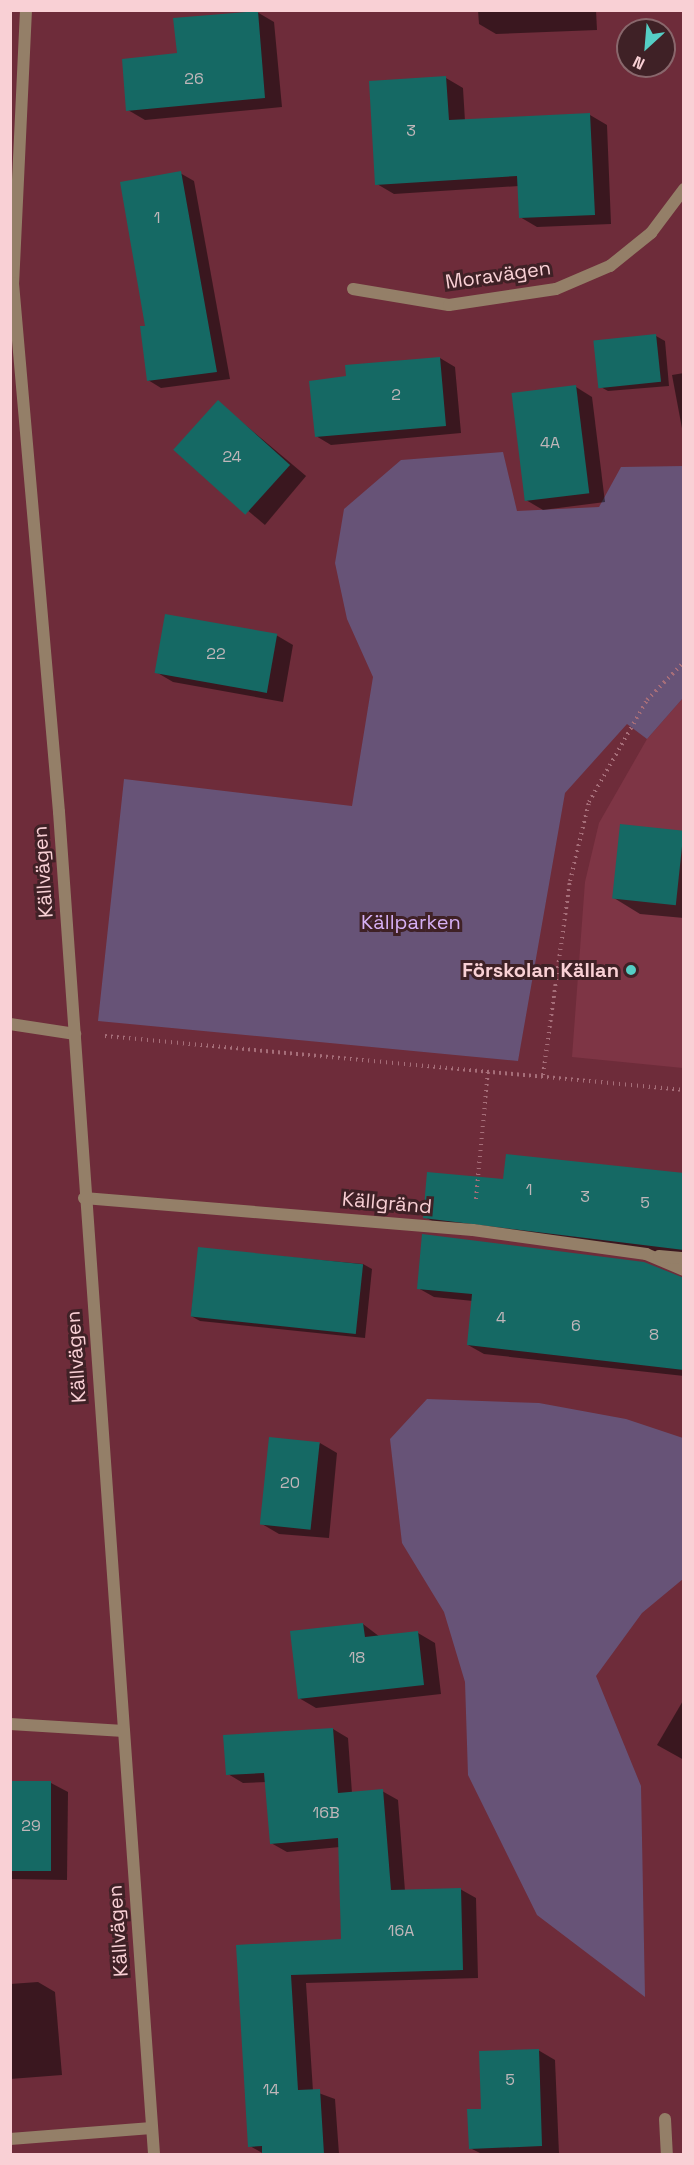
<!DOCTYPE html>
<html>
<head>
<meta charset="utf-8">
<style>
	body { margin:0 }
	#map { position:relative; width:694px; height:2165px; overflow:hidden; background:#6e2c3a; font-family:"Space Grotesk",sans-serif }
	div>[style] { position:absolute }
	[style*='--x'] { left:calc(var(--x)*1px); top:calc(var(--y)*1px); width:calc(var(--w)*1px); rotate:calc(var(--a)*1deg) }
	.built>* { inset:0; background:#7e3545 }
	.green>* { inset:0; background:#675377 }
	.shadow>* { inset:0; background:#0007; transform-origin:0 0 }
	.building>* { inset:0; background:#156964; transform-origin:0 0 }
	.path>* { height:4px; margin-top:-2px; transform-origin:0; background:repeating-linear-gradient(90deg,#a66e79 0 1.5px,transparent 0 6px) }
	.service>* { height:12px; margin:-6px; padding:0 6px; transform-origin:6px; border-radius:6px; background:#947f68 }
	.minor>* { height:12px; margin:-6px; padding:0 6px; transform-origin:6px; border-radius:6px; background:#947f68 }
	.tertiary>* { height:12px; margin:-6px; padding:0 6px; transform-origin:6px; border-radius:6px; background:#947f68 }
	.dots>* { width:16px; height:16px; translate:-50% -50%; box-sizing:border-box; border:3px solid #3f2126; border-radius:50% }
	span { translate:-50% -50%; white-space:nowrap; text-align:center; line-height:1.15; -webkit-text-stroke:6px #3f2126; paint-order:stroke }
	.number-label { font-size:16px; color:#c0b6b9 }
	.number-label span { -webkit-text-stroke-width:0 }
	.street-label { font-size:20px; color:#f9d0d5 }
	.park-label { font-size:20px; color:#d6b0f5 }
	.poi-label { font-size:20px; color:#f9d0d5; font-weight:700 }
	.right { translate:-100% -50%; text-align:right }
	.frame { position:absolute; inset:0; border:12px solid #f9d0d5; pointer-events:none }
	.north { position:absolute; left:616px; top:18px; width:60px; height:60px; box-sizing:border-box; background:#3f2126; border:2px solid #89676c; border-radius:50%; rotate:206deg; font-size:16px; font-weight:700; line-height:24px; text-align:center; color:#f9d0d5 }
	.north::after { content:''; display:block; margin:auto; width:21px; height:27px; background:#55cec5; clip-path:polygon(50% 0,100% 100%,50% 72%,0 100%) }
</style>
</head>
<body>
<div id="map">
	<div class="built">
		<div style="clip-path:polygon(683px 698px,683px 1068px,572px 1057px,585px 882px,599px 823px,647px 739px)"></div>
	</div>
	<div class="green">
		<div style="clip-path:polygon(503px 452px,517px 511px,599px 507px,621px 467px,684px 466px,683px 698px,647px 739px,627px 724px,565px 793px,518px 1061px,98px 1021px,124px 779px,352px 806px,373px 677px,347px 619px,335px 563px,344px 509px,401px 460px)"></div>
		<div style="clip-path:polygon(427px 1399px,539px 1403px,626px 1419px,683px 1438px,683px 1579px,642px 1613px,596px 1676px,641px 1786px,645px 1997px,537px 1915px,468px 1775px,465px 1682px,444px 1612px,402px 1543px,390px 1439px)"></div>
	</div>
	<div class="shadow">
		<div style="clip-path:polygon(478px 10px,596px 10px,597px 30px,496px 34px,479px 24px)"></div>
		<div style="clip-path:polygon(257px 12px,274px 22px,282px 107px,145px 120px,128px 110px,178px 55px)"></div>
		<div style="clip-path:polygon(446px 78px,463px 88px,465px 121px,590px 115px,607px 125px,611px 224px,537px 227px,520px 217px,519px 186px,394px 194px,377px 184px)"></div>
		<div style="clip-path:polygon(180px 173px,194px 181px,230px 379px,161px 388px,148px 380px,146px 327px)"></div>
		<div style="clip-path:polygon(656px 336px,665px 341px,669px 386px,608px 391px,599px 386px)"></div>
		<div style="clip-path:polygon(440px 358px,455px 367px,461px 433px,331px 445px,316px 436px,348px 378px,347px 367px)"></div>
		<div style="clip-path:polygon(684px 373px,684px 439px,672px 375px)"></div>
		<div style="clip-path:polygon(576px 387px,592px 397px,605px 502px,543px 510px,526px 500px)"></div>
		<div style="left:218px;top:402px;width:115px;height:64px;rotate:40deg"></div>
		<div style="clip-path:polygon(276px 635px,293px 645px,283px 702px,173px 682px,156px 672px)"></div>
		<div style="clip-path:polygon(684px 833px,684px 918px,640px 914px,614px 898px)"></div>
		<div style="clip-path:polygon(684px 1177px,684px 1256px,441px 1226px,425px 1217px,504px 1181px)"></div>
		<div style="clip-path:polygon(199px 1249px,363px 1264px,372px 1269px,365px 1338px,200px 1321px,191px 1316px)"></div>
		<div style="clip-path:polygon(684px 1279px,684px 1376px,484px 1354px,468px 1345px,473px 1301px,434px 1297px,418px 1288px)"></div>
		<div style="clip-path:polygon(320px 1443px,337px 1453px,329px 1538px,279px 1534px,262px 1524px)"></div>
		<div style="clip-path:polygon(363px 1624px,380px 1637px,418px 1633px,435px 1643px,441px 1694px,316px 1708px,299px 1698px)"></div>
		<div style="clip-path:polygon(684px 1699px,684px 1760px,657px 1745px)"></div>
		<div style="clip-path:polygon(333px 1729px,348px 1738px,352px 1793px,382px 1791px,398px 1800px,405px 1891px,460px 1889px,476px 1898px,478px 1978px,306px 1983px,313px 2091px,335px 2099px,339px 2154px,264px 2154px,250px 2146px,237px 1947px,343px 1940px,340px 1847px,287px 1852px,271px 1843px,267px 1782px,243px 1783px,228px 1774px)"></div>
		<div style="clip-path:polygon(10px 1782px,51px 1783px,68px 1792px,67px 1880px,10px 1879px)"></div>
		<div style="clip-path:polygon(38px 1982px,55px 1992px,62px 2075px,10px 2079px,10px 1984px)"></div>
		<div style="clip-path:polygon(538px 2050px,555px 2060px,559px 2154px,482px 2154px,470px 2148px)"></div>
	</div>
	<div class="building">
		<div style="clip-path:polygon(258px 11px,265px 98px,126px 111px,122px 59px,177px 53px,173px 18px)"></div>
		<div style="clip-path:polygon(446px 76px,449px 120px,590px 113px,595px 215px,519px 218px,517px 176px,375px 185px,369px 81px)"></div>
		<div style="clip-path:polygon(181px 171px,217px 372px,147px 381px,140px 326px,145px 326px,120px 182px)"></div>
		<div style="left:656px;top:334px;width:48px;height:63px;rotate:84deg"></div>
		<div style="clip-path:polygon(440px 357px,446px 426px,315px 437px,309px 381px,346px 376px,345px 365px)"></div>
		<div style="left:576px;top:385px;width:109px;height:65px;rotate:83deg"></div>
		<div style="left:218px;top:400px;width:97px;height:67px;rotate:42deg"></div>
		<div style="left:165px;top:614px;width:114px;height:60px;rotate:10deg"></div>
		<div style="left:620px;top:824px;width:64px;height:75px;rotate:6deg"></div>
		<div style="clip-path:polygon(506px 1154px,684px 1173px,684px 1250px,423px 1218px,427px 1172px,503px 1179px)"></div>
		<div style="clip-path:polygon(422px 1234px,644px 1262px,684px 1278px,684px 1370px,467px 1345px,472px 1294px,417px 1289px)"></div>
		<div style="left:198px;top:1247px;width:166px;height:70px;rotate:6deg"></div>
		<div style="left:269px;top:1437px;width:51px;height:88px;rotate:6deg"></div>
		<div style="clip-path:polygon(363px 1623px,365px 1637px,418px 1631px,424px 1685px,298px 1699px,290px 1631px)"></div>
		<div style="clip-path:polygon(333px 1728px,338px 1793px,383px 1789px,391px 1890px,461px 1888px,463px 1970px,291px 1975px,298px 2090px,320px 2089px,324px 2154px,262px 2154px,262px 2146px,248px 2147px,236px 1945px,341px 1939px,338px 1838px,270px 1844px,264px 1773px,226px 1775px,223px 1735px)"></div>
		<div style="left:10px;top:1781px;width:41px;height:90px"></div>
		<div style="clip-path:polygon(539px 2049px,542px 2146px,469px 2149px,467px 2109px,481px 2109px,479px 2051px)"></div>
	</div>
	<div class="path">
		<div style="--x:105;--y:1036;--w:582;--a:5.33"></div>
		<div style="--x:543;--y:1075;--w:196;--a:-82.1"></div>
		<div style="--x:570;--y:881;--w:81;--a:-76.5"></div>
		<div style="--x:589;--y:802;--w:117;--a:-60.4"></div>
		<div style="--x:647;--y:700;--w:53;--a:-45.8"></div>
		<div style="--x:476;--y:1199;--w:131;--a:-84.7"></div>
	</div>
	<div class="service">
		<div style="--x:10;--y:2139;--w:142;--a:-4.4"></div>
	</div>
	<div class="minor">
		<div style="--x:353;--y:289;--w:97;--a:9.5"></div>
		<div style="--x:449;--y:305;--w:108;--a:-8.5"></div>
		<div style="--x:556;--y:289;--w:59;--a:-23.1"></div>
		<div style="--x:610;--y:266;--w:53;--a:-38.8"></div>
		<div style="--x:651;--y:233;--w:55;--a:-53.1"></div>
		<div style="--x:10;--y:1024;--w:66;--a:8.7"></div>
		<div style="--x:84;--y:1198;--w:390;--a:4.7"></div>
		<div style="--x:473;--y:1230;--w:175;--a:7.9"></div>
		<div style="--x:646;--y:1254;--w:41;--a:22.8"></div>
		<div style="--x:659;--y:1256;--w:25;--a:5"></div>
		<div style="--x:10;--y:1724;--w:114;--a:3.5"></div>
		<div style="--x:665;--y:2119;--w:35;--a:87"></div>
	</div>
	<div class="tertiary">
		<div style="--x:26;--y:10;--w:273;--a:92.7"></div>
		<div style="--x:13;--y:283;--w:531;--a:85.03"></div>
		<div style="--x:59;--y:812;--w:1345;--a:85.95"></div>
	</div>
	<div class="dots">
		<div style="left:631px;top:970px;background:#55cec5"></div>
	</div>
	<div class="number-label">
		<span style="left:194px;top:79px">26</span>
		<span style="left:411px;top:131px">3</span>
		<span style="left:157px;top:218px">1</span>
		<span style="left:396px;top:395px">2</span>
		<span style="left:550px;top:443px">4A</span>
		<span style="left:232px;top:457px">24</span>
		<span style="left:216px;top:654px">22</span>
		<span style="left:529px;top:1190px">1</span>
		<span style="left:585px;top:1197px">3</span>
		<span style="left:645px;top:1203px">5</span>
		<span style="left:501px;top:1318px">4</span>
		<span style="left:576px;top:1326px">6</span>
		<span style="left:654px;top:1335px">8</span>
		<span style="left:290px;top:1483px">20</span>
		<span style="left:357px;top:1658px">18</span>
		<span style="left:326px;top:1813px">16B</span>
		<span style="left:31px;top:1826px">29</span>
		<span style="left:401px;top:1931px">16A</span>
		<span style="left:510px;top:2080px">5</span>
		<span style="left:271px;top:2090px">14</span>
	</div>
	<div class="street-label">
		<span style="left:498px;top:275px;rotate:-8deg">Moravägen</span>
		<span style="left:43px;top:872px;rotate:-94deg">Källvägen</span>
		<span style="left:387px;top:1203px;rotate:5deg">Källgränd</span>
		<span style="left:76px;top:1357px;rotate:-94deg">Källvägen</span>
		<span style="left:118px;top:1931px;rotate:-94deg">Källvägen</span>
	</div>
	<div class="park-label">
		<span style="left:411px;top:922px">Källparken</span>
	</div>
	<div class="poi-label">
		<span class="right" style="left:619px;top:970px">Förskolan Källan</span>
	</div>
	<div class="frame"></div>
	<div class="north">N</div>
</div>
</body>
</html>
